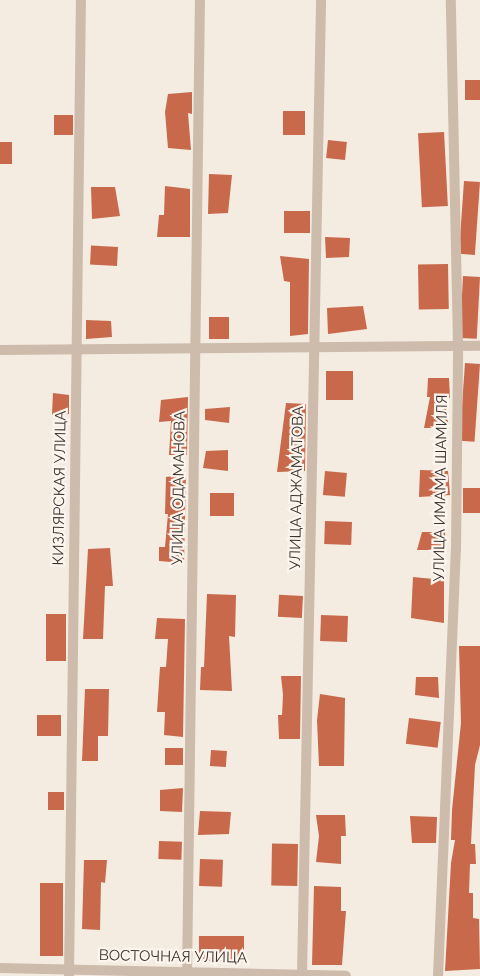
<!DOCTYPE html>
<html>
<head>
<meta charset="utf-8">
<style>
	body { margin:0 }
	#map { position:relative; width:480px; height:976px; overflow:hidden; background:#f4ebe1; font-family:Raleway,sans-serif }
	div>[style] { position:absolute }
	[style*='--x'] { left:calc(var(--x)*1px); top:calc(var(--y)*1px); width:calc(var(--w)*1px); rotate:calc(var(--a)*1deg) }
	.building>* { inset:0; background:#c8694b; transform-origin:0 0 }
	.street>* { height:10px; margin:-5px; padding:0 5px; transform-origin:5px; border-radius:5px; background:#cdbbac }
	span { translate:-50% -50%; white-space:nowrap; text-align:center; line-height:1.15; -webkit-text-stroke:4.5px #fbf5ee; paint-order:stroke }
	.street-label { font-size:15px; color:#3b302b }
</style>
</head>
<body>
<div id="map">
	<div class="building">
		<div style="left:465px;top:80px;width:15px;height:20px"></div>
		<div style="clip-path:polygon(192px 92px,192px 114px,188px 113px,191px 150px,168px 148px,165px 112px,168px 94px)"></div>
		<div style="left:305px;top:111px;width:24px;height:22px;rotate:90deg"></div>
		<div style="left:54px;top:115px;width:19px;height:20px"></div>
		<div style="left:444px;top:132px;width:74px;height:26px;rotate:87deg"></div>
		<div style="left:328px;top:140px;width:19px;height:18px;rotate:6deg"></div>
		<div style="left:0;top:142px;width:12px;height:22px"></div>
		<div style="clip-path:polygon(209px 174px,232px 175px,228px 213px,208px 214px)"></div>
		<div style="left:464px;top:181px;width:16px;height:73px;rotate:4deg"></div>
		<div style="clip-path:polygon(165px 186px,190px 189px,190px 237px,157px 237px,159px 215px,164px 215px)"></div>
		<div style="clip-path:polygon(91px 187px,115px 187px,120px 216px,92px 219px)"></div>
		<div style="left:284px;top:211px;width:26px;height:22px"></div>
		<div style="clip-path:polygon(325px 237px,350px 238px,349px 257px,326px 258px)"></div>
		<div style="left:118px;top:247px;width:19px;height:27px;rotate:93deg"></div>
		<div style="clip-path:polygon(280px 256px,309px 259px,308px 334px,290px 336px,290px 282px,284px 281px)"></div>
		<div style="left:448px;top:264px;width:45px;height:30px;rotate:89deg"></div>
		<div style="left:463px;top:276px;width:17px;height:62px;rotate:3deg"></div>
		<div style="clip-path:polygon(363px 306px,367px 329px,328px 334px,327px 308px)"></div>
		<div style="left:229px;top:317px;width:22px;height:20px;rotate:90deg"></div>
		<div style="clip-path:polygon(86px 320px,111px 321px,112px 337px,86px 339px)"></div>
		<div style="left:465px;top:363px;width:15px;height:78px;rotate:4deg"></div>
		<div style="left:326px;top:371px;width:27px;height:29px"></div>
		<div style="clip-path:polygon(428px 378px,449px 378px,450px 398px,444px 398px,449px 428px,424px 428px,430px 397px,427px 397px)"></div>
		<div style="clip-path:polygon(53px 393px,69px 395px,69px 414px,52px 415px)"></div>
		<div style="clip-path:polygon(188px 397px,187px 455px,169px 455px,171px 421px,159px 422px,161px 400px)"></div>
		<div style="clip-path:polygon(286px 403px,306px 404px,305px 471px,277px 472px)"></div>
		<div style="clip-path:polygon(230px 407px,229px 423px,205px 420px,205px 409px)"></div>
		<div style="clip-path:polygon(228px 450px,228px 471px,203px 468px,206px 451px)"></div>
		<div style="clip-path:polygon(420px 470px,448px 471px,450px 495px,419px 497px)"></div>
		<div style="left:325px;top:471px;width:22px;height:24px;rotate:5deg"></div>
		<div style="clip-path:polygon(186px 474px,184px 563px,159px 561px,159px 547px,165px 547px,168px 514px,165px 514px,166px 477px)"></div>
		<div style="left:480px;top:488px;width:25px;height:17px;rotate:90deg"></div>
		<div style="left:210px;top:493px;width:24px;height:23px"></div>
		<div style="left:325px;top:521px;width:27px;height:23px;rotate:2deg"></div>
		<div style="clip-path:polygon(422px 532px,445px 532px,446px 550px,417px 550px)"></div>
		<div style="clip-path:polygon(110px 548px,113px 586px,105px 586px,103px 639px,83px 639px,88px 549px)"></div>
		<div style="clip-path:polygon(413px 577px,444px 580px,444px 623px,411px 618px)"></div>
		<div style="clip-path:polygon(207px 594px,236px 595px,235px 637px,229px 636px,232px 691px,200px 690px,201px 667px,204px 667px)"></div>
		<div style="left:303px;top:596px;width:22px;height:24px;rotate:93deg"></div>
		<div style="left:46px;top:614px;width:20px;height:47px"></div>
		<div style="left:348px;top:616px;width:26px;height:27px;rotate:92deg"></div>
		<div style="clip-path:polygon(157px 618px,185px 619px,183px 737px,164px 735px,165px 712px,157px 712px,160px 667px,166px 667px,168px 639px,155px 639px)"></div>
		<div style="clip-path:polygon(459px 646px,480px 646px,480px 745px,475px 765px,471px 844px,475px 844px,476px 864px,470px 864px,469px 893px,473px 893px,473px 918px,479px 919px,480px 969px,445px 971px,451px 863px,455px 840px,451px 840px,452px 810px,461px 723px)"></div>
		<div style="clip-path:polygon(281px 676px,301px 676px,300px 739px,279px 739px,278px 715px,282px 715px,283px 695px)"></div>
		<div style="clip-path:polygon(416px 677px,438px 677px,439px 698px,415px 695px)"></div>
		<div style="clip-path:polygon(85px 689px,109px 689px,108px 736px,98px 736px,98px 761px,82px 761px)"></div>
		<div style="clip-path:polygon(320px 694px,345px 698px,344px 766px,319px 766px,317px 720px)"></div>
		<div style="left:37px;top:715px;width:24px;height:21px"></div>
		<div style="left:409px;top:718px;width:32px;height:26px;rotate:7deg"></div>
		<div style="left:165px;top:748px;width:18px;height:17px"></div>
		<div style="left:211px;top:750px;width:16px;height:16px;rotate:4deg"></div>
		<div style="clip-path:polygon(183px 788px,182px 812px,160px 811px,160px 790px)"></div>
		<div style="left:48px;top:792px;width:16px;height:18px"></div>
		<div style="clip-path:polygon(200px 811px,231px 812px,229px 834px,198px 835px)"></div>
		<div style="clip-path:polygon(316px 815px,345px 815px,346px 836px,341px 836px,341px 864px,316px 862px,319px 836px)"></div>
		<div style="clip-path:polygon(410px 816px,437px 817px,436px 843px,412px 843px)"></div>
		<div style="left:159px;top:841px;width:23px;height:18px;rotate:2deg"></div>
		<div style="left:298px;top:844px;width:42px;height:26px;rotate:91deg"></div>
		<div style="left:200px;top:859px;width:23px;height:27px;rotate:2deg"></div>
		<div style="clip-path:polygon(84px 860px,107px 860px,105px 883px,101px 882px,100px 930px,82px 929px)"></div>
		<div style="left:40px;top:883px;width:23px;height:73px"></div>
		<div style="clip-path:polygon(314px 886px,341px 887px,341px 911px,346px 911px,342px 965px,312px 965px)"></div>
		<div style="left:199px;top:936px;width:45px;height:25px"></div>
	</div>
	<div class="street">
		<div style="--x:0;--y:350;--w:480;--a:-0.5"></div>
		<div style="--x:0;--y:968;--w:346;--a:1.3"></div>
		<div style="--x:69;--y:976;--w:976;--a:-89.3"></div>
		<div style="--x:187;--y:976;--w:976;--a:-89.24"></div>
		<div style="--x:302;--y:976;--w:976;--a:-88.88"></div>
		<div style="--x:438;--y:976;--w:426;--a:-87.6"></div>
		<div style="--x:456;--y:550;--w:205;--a:-89.4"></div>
		<div style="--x:458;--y:345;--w:345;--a:-91.2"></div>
	</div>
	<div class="street-label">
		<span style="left:60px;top:488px;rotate:-89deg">КИЗЛЯРСКАЯ УЛИЦА</span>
		<span style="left:179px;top:488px;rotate:-89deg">УЛИЦА ОДАМАНОВА</span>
		<span style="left:297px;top:488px;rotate:-89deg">УЛИЦА АДЖАМАТОВА</span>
		<span style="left:441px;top:488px;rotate:-89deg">УЛИЦА ИМАМА ШАМИЛЯ</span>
		<span style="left:173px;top:957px;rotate:1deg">ВОСТОЧНАЯ УЛИЦА</span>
	</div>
</div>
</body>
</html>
